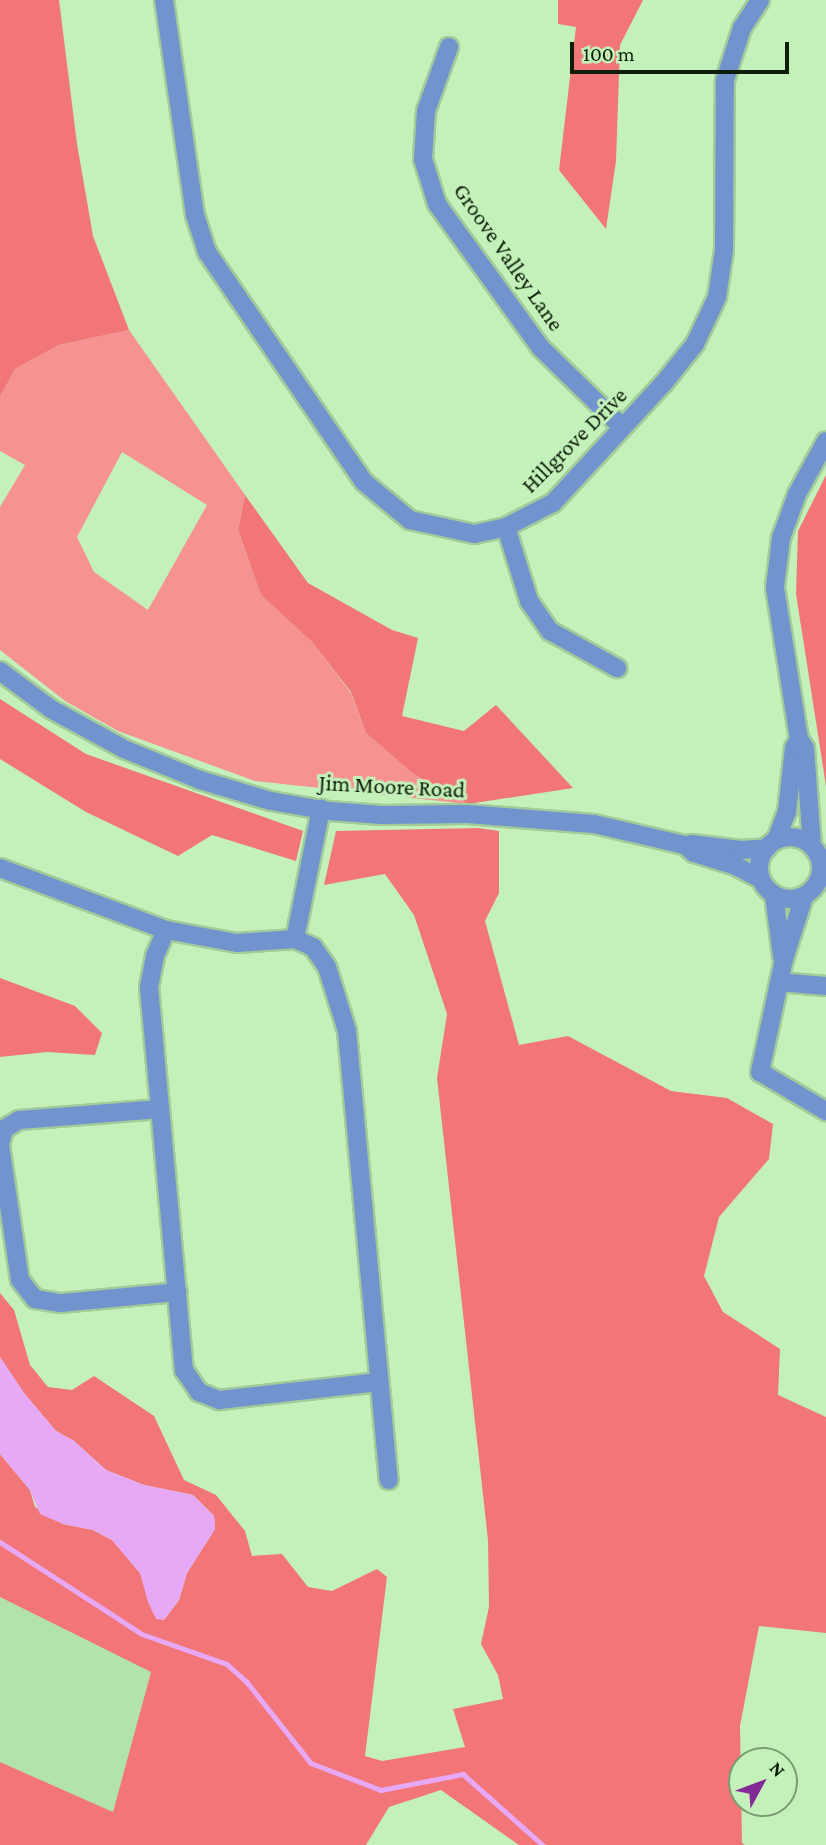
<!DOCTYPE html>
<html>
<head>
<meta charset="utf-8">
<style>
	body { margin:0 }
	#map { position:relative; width:826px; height:1845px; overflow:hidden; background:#c4f1ba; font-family:"Crimson Pro",serif }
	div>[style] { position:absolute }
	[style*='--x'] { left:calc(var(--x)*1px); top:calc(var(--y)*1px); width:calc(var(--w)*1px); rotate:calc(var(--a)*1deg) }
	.built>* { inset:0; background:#b2e3a8 }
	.green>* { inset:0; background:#f79293 }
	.forest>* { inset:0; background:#f27578 }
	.water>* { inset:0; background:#e7a9f5 }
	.stream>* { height:4.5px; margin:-2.25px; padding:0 2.25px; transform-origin:2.25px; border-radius:2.25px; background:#e7a9f5 }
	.roads { filter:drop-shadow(2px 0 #a3cb9a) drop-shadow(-2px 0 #a3cb9a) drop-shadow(0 2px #a3cb9a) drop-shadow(0 -2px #a3cb9a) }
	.minor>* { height:18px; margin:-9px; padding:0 9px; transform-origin:9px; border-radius:9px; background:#7194cf }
	.tertiary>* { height:18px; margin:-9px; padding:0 9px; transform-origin:9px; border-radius:9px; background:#7194cf }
	.tertiary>.ring { margin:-9px; padding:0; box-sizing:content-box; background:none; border:18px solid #7194cf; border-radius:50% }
	span { translate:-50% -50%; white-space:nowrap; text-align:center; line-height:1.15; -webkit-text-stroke:6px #c4f1ba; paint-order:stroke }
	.street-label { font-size:23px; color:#0d1d09 }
	.north { position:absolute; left:728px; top:1747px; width:70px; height:70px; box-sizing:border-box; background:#c4f1ba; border:2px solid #7b9c73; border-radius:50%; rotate:49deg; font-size:19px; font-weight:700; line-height:28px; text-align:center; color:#0d1d09 }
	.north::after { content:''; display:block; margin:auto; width:24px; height:32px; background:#842a96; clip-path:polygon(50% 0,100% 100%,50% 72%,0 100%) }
	.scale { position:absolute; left:570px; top:42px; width:219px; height:32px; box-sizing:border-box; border:4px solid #0d1d09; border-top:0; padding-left:9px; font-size:21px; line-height:24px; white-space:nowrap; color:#0d1d09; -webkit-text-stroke:5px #c4f1ba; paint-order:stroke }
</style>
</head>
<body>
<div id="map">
	<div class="built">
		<div style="clip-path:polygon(0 1597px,151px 1672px,113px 1812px,0 1762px)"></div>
	</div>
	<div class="green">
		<div style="clip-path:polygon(evenodd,129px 330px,245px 495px,238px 530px,261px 595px,312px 642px,351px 693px,366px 733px,412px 773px,468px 804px,255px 781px,118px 731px,65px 701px,0 650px,0 507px,25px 465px,0 451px,0 397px,15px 369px,59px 345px,129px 330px,122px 452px,207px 505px,148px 610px,94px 572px,77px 537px,122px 452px)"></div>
	</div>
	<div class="forest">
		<div style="clip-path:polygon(0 0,59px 0,77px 144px,93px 236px,129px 330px,59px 345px,15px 369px,0 397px)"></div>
		<div style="clip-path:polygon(558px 0,643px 0,620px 45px,616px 161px,606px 229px,559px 170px,576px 27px,558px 24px)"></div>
		<div style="clip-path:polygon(826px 475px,826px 786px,796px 594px,798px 531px)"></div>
		<div style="clip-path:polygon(245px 495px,308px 583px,392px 630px,418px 638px,402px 716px,464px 731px,496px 705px,573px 788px,468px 804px,412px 773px,366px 733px,351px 692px,312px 642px,261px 595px,238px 530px)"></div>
		<div style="clip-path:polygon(0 699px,86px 754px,303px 831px,296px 861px,212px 835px,178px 856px,86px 812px,0 759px)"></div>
		<div style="clip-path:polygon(478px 828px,499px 831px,499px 893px,485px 921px,519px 1045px,568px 1036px,671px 1091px,727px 1098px,773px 1124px,769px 1159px,719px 1217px,704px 1276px,723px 1312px,780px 1349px,778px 1395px,826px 1417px,826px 1633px,759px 1626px,740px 1726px,742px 1843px,745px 1845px,519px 1845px,441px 1790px,389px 1807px,366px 1845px,0 1845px,0 1762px,113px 1812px,151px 1672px,0 1597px,0 1454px,30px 1490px,35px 1507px,63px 1524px,93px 1530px,112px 1540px,140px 1573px,164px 1620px,179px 1600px,187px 1573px,215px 1529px,214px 1516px,193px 1495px,144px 1485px,106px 1470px,74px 1441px,56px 1431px,24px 1393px,0 1357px,0 1293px,14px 1310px,30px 1365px,48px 1387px,72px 1390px,94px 1376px,154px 1416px,184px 1480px,216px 1495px,245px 1531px,252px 1556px,282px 1554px,308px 1587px,332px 1591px,377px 1569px,387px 1577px,365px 1756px,382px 1761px,465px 1747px,453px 1709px,503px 1699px,498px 1675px,481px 1644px,489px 1607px,488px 1540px,437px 1078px,447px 1014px,414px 915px,385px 874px,324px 885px,336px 831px)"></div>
		<div style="clip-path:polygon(0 978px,75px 1006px,102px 1033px,95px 1055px,47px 1052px,0 1057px)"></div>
	</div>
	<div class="water">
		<div style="clip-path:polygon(0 1357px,24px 1393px,56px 1431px,74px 1441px,106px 1470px,144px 1485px,193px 1495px,214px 1516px,215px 1529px,187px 1573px,179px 1600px,164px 1620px,156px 1619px,148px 1602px,140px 1573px,112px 1540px,93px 1530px,63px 1524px,40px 1514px,30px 1490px,0 1454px)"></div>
	</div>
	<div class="stream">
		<div style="--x:0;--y:1542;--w:169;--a:32.9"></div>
		<div style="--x:142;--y:1634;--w:90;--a:19.4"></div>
		<div style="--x:227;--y:1664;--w:27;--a:42"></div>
		<div style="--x:247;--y:1682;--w:103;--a:51.7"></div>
		<div style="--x:311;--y:1763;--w:75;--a:21.1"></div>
		<div style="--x:381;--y:1790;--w:84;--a:-11"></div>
		<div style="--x:463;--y:1774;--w:107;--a:41.6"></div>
	</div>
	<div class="roads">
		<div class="minor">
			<div style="--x:164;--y:0;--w:217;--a:81.8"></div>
			<div style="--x:195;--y:215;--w:39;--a:72"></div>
			<div style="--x:207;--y:252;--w:278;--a:55.7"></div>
			<div style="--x:364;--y:482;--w:60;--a:39.6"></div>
			<div style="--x:410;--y:520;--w:66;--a:12.3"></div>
			<div style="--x:474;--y:534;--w:33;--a:-12"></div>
			<div style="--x:506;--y:527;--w:53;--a:-27.1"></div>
			<div style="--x:553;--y:503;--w:162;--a:-47.3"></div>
			<div style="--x:663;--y:384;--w:51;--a:-51.3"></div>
			<div style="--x:695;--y:344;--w:52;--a:-64.9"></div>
			<div style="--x:717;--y:297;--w:48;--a:-81.5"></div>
			<div style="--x:724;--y:250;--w:170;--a:-89.7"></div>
			<div style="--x:725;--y:80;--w:55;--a:-71.9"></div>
			<div style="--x:742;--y:28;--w:33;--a:-57"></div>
			<div style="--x:449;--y:47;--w:68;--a:109.8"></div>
			<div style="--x:426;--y:111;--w:48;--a:93.6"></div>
			<div style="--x:423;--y:159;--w:47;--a:72.7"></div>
			<div style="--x:437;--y:204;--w:176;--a:54.2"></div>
			<div style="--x:540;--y:347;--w:113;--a:44.3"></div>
			<div style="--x:506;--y:527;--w:77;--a:72.7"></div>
			<div style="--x:529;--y:601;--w:37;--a:55"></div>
			<div style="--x:550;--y:631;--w:77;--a:28.9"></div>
			<div style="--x:0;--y:868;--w:177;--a:20.5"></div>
			<div style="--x:166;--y:930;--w:72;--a:10.4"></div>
			<div style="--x:237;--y:943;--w:58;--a:-3.9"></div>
			<div style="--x:295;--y:939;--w:20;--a:24"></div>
			<div style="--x:313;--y:947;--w:24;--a:55"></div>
			<div style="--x:327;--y:967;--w:67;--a:72.6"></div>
			<div style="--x:347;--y:1031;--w:451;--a:84.7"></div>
			<div style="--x:774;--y:895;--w:62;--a:82.5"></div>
			<div style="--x:804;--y:897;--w:65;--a:107.9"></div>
			<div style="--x:784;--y:959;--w:116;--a:102"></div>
			<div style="--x:760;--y:1072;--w:77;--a:30.6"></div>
			<div style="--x:166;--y:930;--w:28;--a:113"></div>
			<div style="--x:155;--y:956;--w:32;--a:101"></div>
			<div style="--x:149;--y:987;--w:385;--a:84.8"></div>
			<div style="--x:184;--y:1370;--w:27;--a:56"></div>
			<div style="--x:199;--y:1392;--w:22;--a:22"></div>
			<div style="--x:219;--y:1400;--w:161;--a:-6.4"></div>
			<div style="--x:295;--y:939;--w:133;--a:-78.7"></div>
			<div style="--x:779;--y:982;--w:47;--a:4.9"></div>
			<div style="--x:160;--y:1109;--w:141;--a:175.5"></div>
			<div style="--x:19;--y:1120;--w:17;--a:149"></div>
			<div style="--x:4;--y:1129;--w:16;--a:104"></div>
			<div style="--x:0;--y:1145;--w:136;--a:81.6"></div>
			<div style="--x:20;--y:1280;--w:24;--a:52"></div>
			<div style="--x:35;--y:1299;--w:26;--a:9"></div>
			<div style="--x:61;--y:1303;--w:117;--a:-5.4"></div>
		</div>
		<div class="tertiary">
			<div style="--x:0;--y:671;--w:64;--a:36.7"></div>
			<div style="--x:51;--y:709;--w:83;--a:28.7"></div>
			<div style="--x:124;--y:749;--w:82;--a:22.2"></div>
			<div style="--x:200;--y:780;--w:74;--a:16.5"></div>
			<div style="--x:271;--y:801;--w:59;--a:9.8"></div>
			<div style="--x:329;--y:811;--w:53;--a:4.3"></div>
			<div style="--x:382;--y:815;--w:85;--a:-0.7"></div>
			<div style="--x:467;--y:814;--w:127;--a:4.5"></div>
			<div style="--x:594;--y:824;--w:93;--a:13"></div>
			<div style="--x:685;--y:845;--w:12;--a:42"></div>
			<div style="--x:694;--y:853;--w:44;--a:17.2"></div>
			<div style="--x:736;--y:866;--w:27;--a:28"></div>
			<div class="ring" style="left:759px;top:837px;width:44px;height:44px"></div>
			<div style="--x:776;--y:840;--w:30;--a:-69"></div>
			<div style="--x:787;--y:812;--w:64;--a:-83.8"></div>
			<div style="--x:794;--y:748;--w:10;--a:-61"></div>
			<div style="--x:691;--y:844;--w:50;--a:6.8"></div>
			<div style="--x:741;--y:850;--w:26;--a:-4"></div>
			<div style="--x:812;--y:846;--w:98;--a:-94.1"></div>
			<div style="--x:805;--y:748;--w:11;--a:-124"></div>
			<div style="--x:799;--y:739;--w:154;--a:-99"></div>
			<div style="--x:775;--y:587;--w:49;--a:-83"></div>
			<div style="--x:781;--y:538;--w:47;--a:-70"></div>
			<div style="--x:797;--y:494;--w:60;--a:-61.3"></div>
		</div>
	</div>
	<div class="street-label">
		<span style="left:509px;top:257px;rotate:55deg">Groove Valley Lane</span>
		<span style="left:574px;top:440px;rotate:-45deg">Hillgrove Drive</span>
		<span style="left:392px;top:786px;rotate:3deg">Jim Moore Road</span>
	</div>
	<div class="north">N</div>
	<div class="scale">100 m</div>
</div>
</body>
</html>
